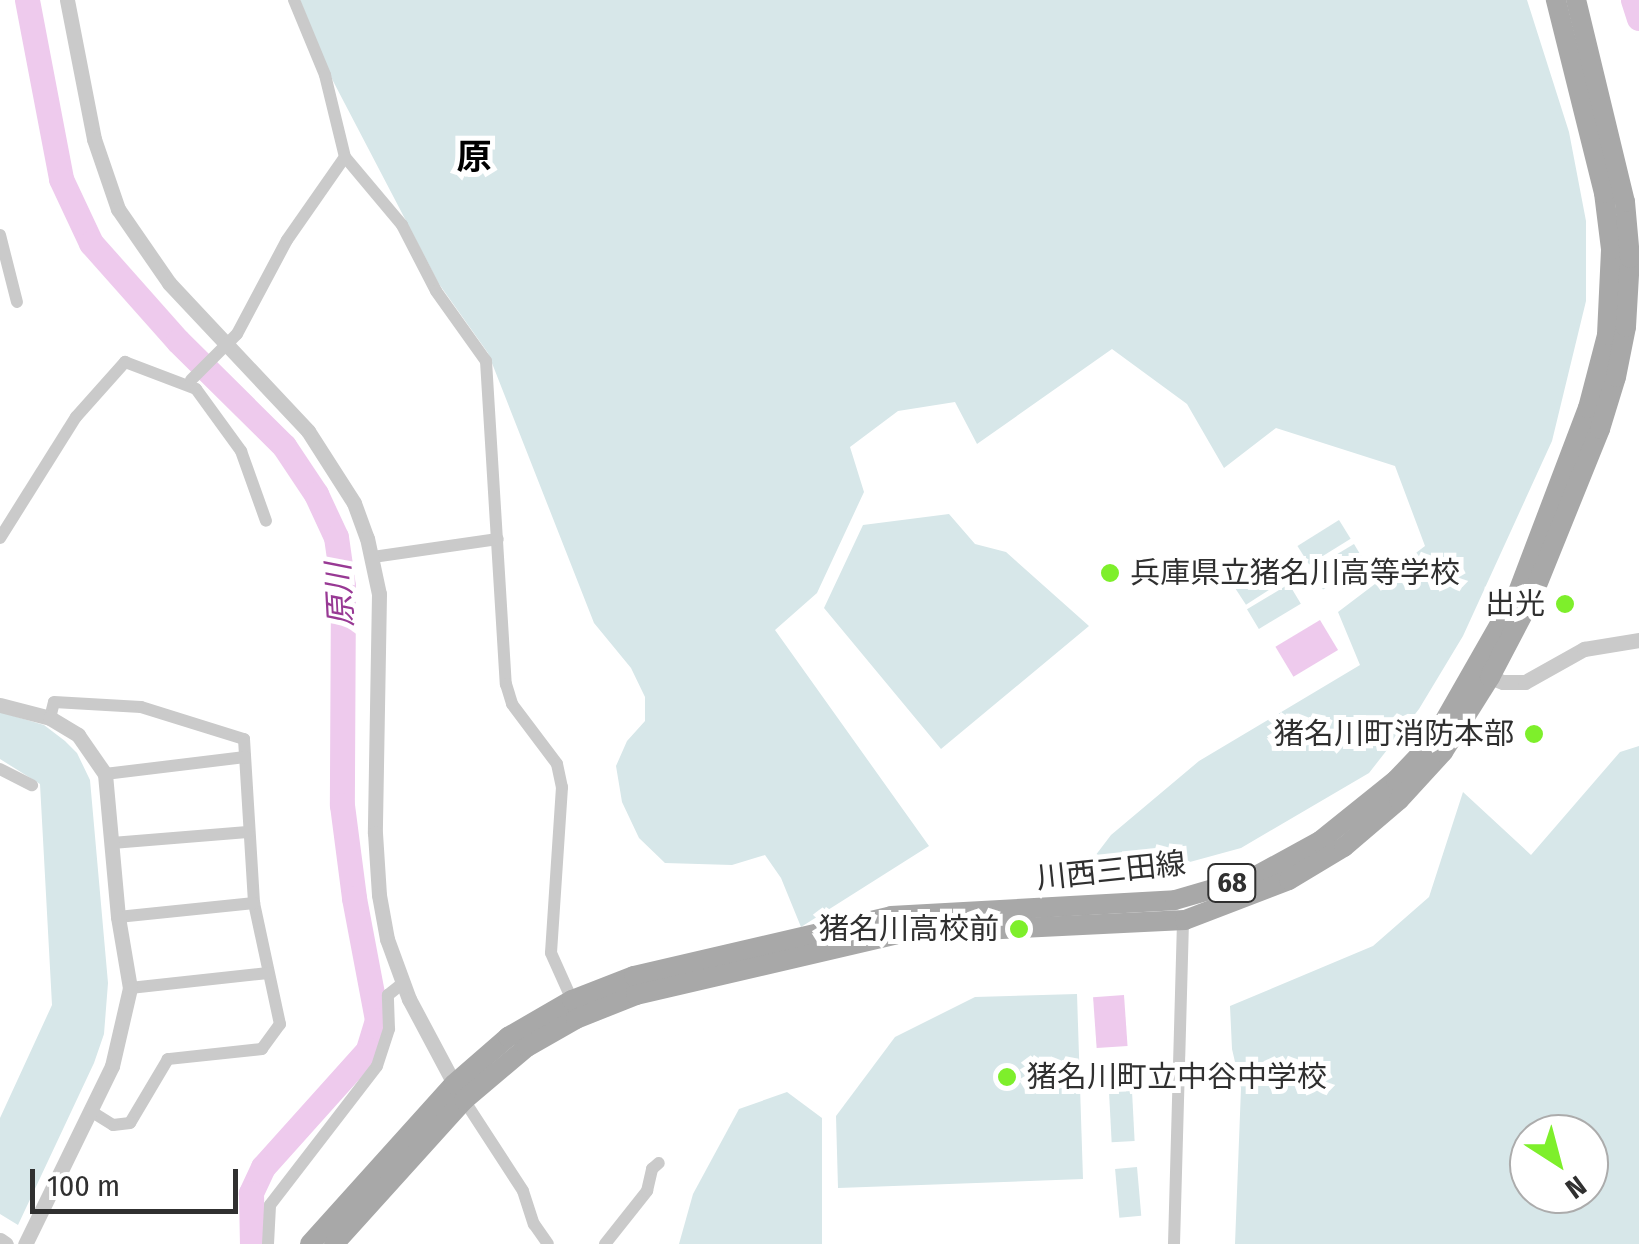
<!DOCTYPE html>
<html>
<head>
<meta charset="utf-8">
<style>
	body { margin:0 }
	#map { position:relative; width:1639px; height:1244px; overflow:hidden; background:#fff; font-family:"Fira Sans Condensed","Noto Sans JP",sans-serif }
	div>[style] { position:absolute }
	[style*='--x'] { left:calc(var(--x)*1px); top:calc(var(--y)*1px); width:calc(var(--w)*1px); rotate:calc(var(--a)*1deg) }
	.green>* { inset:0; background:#d7e7e9; transform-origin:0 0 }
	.water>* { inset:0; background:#eecaed; transform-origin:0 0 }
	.river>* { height:25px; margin:-12.5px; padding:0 12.5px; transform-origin:12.5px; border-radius:12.5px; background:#eecaed }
	.minor>* { height:12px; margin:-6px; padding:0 6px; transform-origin:6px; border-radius:6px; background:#cacaca }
	.tertiary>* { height:15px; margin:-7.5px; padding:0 7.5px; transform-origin:7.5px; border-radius:7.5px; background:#cacaca }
	.primary>* { height:20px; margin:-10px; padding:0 10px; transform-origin:10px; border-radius:10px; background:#a8a8a8 }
	.minor-bridge>* { height:12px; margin:-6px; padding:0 6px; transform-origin:6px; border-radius:6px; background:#cacaca }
	.dots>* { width:28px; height:28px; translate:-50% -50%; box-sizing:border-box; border:5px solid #fff; border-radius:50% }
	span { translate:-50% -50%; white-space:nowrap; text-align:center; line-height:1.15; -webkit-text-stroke:10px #fff; paint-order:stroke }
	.shield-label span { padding:2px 8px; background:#fff; border:2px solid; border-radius:8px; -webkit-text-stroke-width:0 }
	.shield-label { font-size:28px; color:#303030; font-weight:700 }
	.poi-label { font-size:30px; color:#303030 }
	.left { translate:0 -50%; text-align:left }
	.right { translate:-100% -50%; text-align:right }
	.street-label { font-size:30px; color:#303030 }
	.water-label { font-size:32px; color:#983994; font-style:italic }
	.quarter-label { font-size:35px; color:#000; font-weight:700 }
	.north { position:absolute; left:1509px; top:1114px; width:100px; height:100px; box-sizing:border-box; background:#fff; border:2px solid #acacac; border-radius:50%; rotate:144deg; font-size:28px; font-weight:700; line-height:40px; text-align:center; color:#303030 }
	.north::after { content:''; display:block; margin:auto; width:35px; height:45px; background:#7eef2b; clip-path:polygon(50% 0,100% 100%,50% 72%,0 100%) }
	.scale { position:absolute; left:30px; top:1169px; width:208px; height:45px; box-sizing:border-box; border:5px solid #303030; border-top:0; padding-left:12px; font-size:30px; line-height:35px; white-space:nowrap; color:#303030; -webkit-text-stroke:8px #fff; paint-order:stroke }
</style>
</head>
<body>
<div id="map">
	<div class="green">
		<div style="clip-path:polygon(300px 0,1527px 0,1569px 132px,1586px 221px,1586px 301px,1552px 441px,1463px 636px,1419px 709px,1369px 773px,1241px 848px,1146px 874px,1108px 878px,1092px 860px,1111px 835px,1199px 761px,1360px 665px,1338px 612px,1425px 546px,1395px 466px,1276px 428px,1224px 468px,1187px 404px,1112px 349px,977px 444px,955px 402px,898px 411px,850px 447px,864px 492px,817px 593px,775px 630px,929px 846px,801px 927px,781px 878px,765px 855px,732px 865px,665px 863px,639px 838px,622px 802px,616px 766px,627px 741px,645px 721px,645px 697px,631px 668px,594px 623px,488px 353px,439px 284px,333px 81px)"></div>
		<div style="clip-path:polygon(949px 514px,975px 544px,1006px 552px,1089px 626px,941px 749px,824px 608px,863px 525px)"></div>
		<div style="left:1339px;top:520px;width:22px;height:49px;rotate:58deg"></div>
		<div style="left:1354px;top:544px;width:23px;height:50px;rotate:59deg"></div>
		<div style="left:1274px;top:558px;width:24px;height:49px;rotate:57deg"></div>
		<div style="left:1289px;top:584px;width:23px;height:49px;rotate:59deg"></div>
		<div style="clip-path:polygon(0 712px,44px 725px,65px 741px,77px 753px,90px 780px,108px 983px,104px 1034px,94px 1063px,18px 1225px,0 1214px,0 1118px,52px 1005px,40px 784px,0 759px)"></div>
		<div style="clip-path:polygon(evenodd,1639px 746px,1639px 1244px,1235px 1244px,1241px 1088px,1232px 1049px,1230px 1006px,1373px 946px,1429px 897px,1463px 792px,1531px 855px,1620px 752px,1639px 746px,1529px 1134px,1589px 1134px,1589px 1194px,1529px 1194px,1529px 1134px)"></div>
		<div style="clip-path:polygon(1077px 994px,1083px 1179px,838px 1188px,836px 1116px,895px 1037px,975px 997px)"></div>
		<div style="left:1132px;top:1091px;width:50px;height:23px;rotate:87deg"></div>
		<div style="clip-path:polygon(787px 1092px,822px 1118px,822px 1244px,679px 1244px,693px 1194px,739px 1109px)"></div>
		<div style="left:1137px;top:1167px;width:49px;height:22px;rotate:85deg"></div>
	</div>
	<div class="water">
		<div style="left:1320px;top:620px;width:35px;height:52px;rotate:59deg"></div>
		<div style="left:1124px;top:995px;width:51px;height:31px;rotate:86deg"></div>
	</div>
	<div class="river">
		<div style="--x:27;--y:0;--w:182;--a:79.2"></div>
		<div style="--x:61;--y:179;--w:71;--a:64.9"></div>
		<div style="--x:91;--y:243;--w:131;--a:48.4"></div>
		<div style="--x:178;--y:341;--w:149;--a:44.7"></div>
		<div style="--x:284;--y:446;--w:58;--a:56.3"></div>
		<div style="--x:316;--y:494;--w:47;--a:65.1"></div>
		<div style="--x:336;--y:537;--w:49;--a:81.9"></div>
		<div style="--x:343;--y:586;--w:219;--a:90.3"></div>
		<div style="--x:342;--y:805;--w:94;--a:82.6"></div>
		<div style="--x:354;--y:898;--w:124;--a:79.3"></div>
		<div style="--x:377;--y:1020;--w:31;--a:107"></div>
		<div style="--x:368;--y:1050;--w:157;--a:131.9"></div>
		<div style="--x:263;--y:1167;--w:29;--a:115"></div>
		<div style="--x:251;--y:1193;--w:51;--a:88.9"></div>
		<div style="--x:1633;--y:0;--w:19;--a:72"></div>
	</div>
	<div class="minor">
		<div style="--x:294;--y:0;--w:81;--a:67.5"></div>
		<div style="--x:325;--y:75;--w:84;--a:76.3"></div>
		<div style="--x:345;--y:157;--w:89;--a:50"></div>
		<div style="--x:402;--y:225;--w:74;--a:62.7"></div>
		<div style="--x:436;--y:291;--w:86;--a:54.5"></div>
		<div style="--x:486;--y:361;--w:324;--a:86.5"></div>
		<div style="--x:506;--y:684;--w:21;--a:73"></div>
		<div style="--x:512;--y:704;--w:75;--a:53.1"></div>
		<div style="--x:557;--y:764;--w:24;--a:78"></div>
		<div style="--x:562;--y:787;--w:166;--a:93.8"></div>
		<div style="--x:551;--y:953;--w:51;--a:65.9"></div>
		<div style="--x:0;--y:235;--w:69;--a:75.8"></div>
		<div style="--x:237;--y:334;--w:106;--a:-62"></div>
		<div style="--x:287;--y:240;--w:101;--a:-55.1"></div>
		<div style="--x:0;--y:538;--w:143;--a:-57.9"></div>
		<div style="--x:76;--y:417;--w:74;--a:-48.3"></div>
		<div style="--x:125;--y:362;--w:76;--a:20.8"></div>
		<div style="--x:196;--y:389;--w:77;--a:54"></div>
		<div style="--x:241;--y:451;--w:74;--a:70.3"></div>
		<div style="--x:373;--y:557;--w:126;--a:-8.2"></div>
		<div style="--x:50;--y:718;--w:16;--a:-76"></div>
		<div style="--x:54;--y:702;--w:87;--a:3.3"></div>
		<div style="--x:141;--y:707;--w:108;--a:17.3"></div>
		<div style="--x:244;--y:739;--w:164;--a:86.5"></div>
		<div style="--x:254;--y:903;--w:124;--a:77.9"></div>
		<div style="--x:280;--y:1024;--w:31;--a:126"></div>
		<div style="--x:262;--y:1049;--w:95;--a:173.9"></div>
		<div style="--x:168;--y:1059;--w:74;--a:120.7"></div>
		<div style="--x:130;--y:1123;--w:17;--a:173"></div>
		<div style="--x:113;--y:1125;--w:26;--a:-148"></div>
		<div style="--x:0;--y:769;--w:36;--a:27"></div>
		<div style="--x:105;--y:774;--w:141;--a:-6.9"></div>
		<div style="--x:112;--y:843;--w:136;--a:-4.6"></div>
		<div style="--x:118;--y:917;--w:137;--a:-5.9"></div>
		<div style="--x:130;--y:988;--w:139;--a:-6.2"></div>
		<div style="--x:464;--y:1100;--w:108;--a:57"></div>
		<div style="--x:523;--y:1191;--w:35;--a:72"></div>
		<div style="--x:534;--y:1224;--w:24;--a:55"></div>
		<div style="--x:268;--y:1244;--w:39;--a:-87"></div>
		<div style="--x:270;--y:1205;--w:175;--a:-52.4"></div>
		<div style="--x:377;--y:1066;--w:39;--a:-72"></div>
		<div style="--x:389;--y:1029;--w:34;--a:-92"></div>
		<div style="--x:388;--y:995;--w:19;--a:-39"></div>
		<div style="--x:605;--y:1244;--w:68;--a:-51.6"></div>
		<div style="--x:647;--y:1191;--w:23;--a:-77"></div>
		<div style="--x:652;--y:1169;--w:9;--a:-41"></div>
		<div style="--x:1174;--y:1244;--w:327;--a:-88.4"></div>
	</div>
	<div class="tertiary">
		<div style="--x:67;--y:0;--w:142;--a:79"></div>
		<div style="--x:94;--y:139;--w:74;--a:71.1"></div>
		<div style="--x:118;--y:209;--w:90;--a:55.4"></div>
		<div style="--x:169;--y:283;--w:203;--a:46.8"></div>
		<div style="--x:308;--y:431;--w:85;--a:57.4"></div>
		<div style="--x:354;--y:503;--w:37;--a:70"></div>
		<div style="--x:367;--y:538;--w:57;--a:77.9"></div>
		<div style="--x:379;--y:594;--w:239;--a:91"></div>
		<div style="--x:375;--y:833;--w:62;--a:86.3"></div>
		<div style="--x:379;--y:895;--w:45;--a:79.7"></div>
		<div style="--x:387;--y:939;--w:64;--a:69.9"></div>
		<div style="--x:409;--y:999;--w:106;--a:62"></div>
		<div style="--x:1482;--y:674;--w:22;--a:21"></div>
		<div style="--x:1503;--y:682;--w:22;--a:0"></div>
		<div style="--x:1525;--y:682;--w:68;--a:-29.2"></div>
		<div style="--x:1584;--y:649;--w:56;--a:-9.3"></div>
		<div style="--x:0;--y:705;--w:52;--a:14.6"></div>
		<div style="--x:50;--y:718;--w:33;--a:31"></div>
		<div style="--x:78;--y:735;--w:47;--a:55.3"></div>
		<div style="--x:105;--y:774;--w:144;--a:84.8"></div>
		<div style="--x:118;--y:917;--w:72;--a:80.4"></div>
		<div style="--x:130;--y:988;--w:80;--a:103"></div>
		<div style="--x:112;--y:1066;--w:198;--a:116"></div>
		<div style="--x:0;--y:1240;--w:7;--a:34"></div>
	</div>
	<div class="primary">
		<div style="--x:310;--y:1244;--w:215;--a:-48"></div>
		<div style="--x:454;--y:1084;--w:72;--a:-41"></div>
		<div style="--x:508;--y:1037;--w:74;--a:-30"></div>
		<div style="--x:572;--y:1000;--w:66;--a:-21.2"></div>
		<div style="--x:634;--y:976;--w:264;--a:-13.1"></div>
		<div style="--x:891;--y:916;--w:284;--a:-3.2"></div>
		<div style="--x:1175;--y:900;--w:82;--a:-16.2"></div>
		<div style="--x:1254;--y:877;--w:75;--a:-28.6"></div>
		<div style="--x:1320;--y:841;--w:97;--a:-38.8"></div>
		<div style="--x:1396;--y:780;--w:54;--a:-46.5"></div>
		<div style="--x:1433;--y:741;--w:172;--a:-60.3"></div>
		<div style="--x:1518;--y:592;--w:197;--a:-69.2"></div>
		<div style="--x:1588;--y:408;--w:75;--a:-75.4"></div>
		<div style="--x:1607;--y:335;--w:86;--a:-87.3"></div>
		<div style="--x:1611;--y:249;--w:56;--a:-97.1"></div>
		<div style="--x:1604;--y:193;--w:199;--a:-104"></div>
		<div style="--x:334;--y:1244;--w:194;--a:-47.9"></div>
		<div style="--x:464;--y:1100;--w:82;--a:-40.1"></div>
		<div style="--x:527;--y:1047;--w:56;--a:-29.7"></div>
		<div style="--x:576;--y:1019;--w:65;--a:-21.8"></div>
		<div style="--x:636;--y:995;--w:269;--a:-13.1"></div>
		<div style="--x:898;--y:934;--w:287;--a:-2.8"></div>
		<div style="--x:1185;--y:920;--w:111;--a:-21"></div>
		<div style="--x:1289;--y:880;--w:64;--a:-31"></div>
		<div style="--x:1344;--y:847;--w:72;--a:-40.5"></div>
		<div style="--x:1399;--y:800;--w:65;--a:-47.5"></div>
		<div style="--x:1443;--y:752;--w:89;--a:-57.9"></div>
		<div style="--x:1490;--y:677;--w:93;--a:-62.3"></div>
		<div style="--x:1533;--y:595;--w:179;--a:-68"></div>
		<div style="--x:1600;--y:429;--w:54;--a:-72.9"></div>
		<div style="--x:1616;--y:377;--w:51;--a:-78.7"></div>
		<div style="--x:1626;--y:327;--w:69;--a:-86.7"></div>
		<div style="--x:1630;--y:258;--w:56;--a:-95.1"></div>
		<div style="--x:1625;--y:202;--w:208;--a:-103.6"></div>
	</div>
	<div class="minor-bridge">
		<div style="--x:191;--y:380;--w:65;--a:-45"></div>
	</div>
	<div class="dots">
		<div style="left:1110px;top:573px;background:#7eef2b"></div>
		<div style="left:1565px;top:604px;background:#7eef2b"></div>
		<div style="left:1534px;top:734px;background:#7eef2b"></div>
		<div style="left:1019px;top:929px;background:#7eef2b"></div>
		<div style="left:1007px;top:1077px;background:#7eef2b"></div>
	</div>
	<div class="shield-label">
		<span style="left:1232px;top:883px">68</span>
	</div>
	<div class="poi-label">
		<span class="left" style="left:1130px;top:573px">兵庫県立猪名川高等学校</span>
		<span class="right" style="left:1545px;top:604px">出光</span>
		<span class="right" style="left:1514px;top:734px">猪名川町消防本部</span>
		<span class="right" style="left:999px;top:929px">猪名川高校前</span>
		<span class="left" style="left:1027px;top:1077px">猪名川町立中谷中学校</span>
	</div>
	<div class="street-label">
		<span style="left:1111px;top:871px;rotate:-6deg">川西三田線</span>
	</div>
	<div class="water-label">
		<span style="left:340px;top:595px;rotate:-93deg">原川</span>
	</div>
	<div class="quarter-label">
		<span style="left:474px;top:157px">原</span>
	</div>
	<div class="north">N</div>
	<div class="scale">100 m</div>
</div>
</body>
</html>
